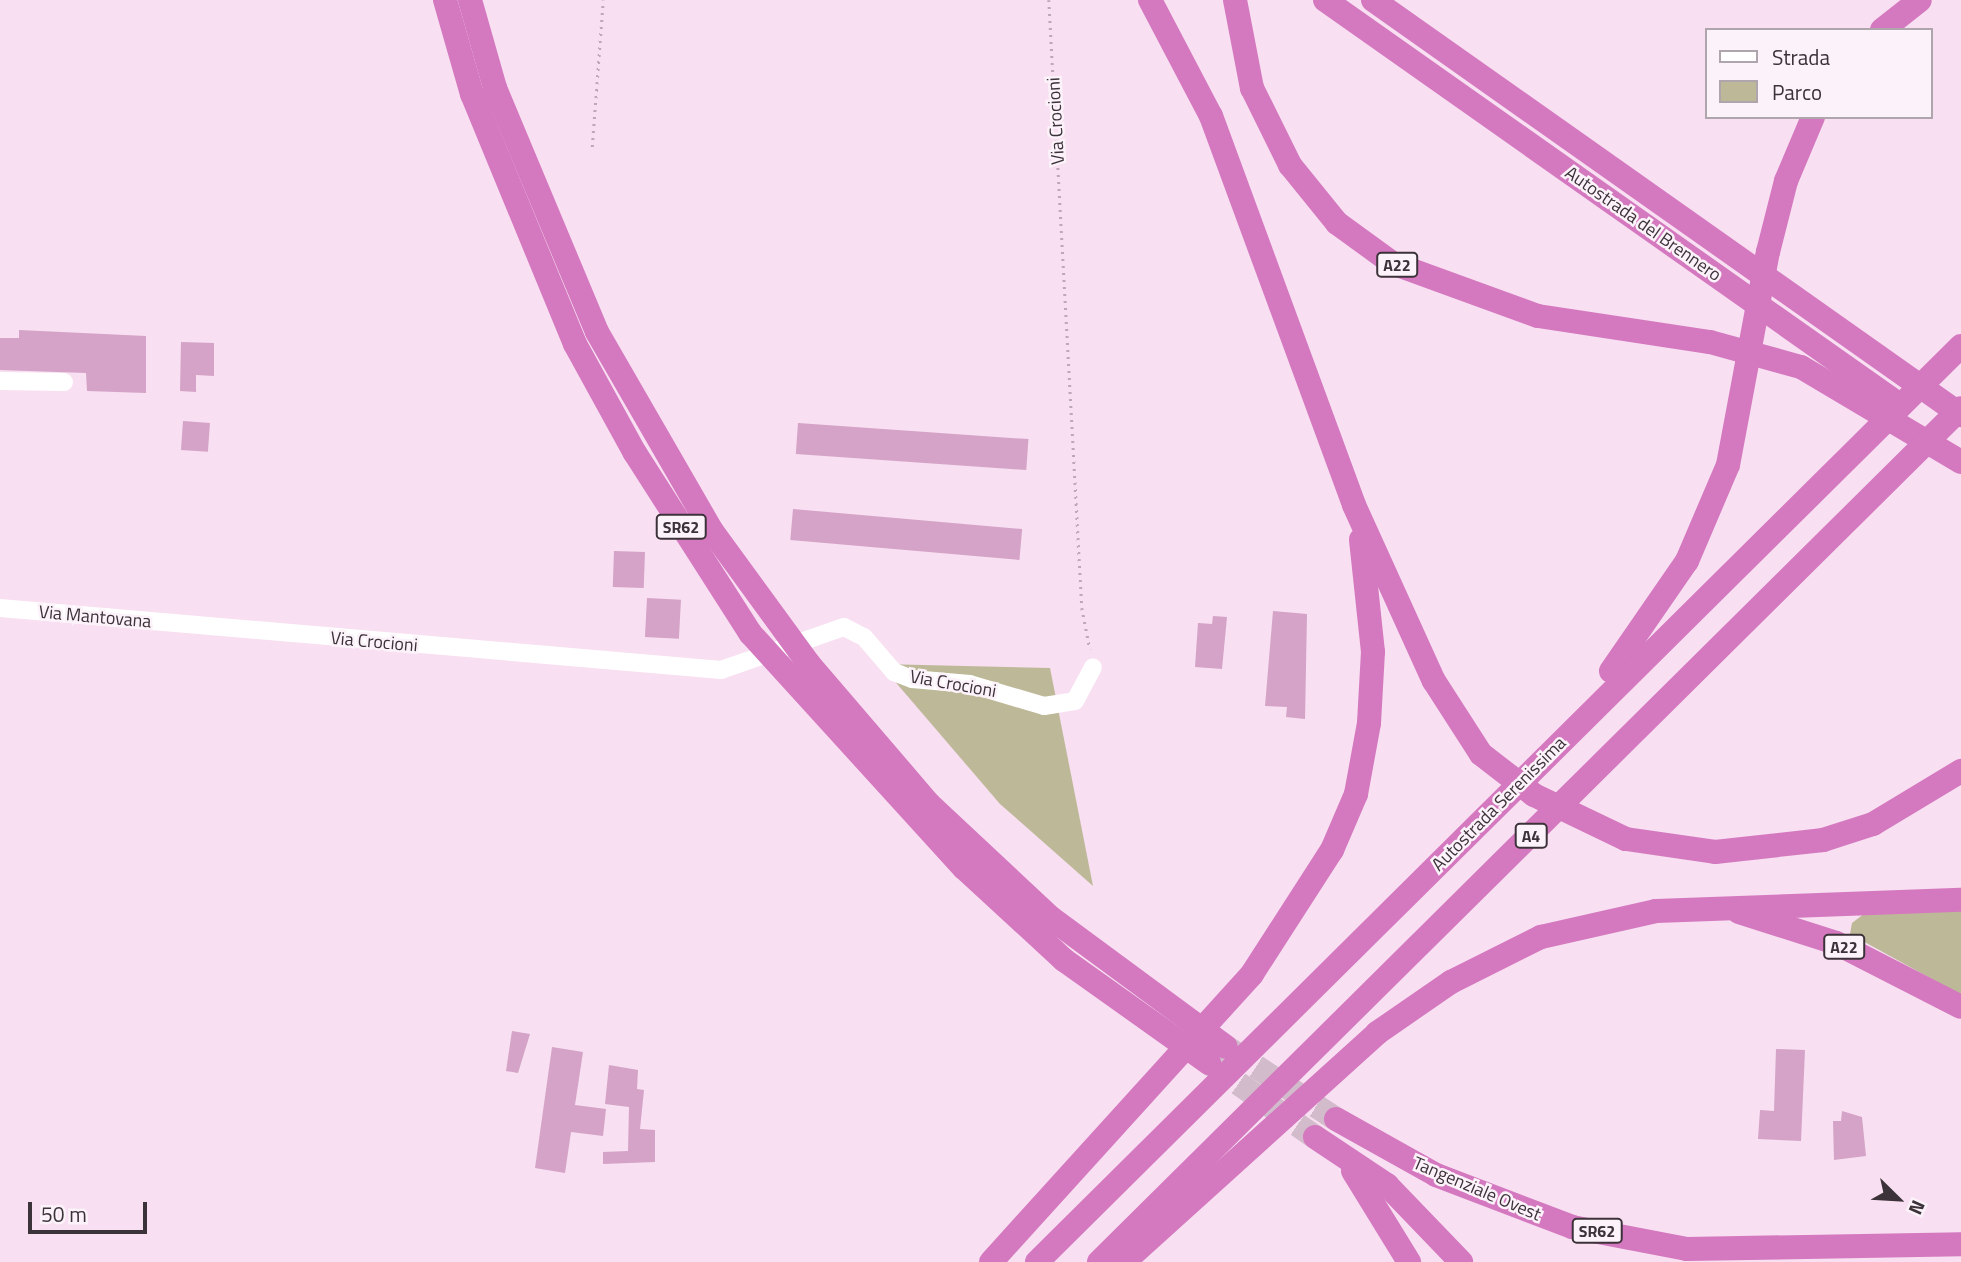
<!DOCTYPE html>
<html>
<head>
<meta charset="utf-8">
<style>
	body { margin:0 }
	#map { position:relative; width:1961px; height:1262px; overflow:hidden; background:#f8dff1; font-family:"Titillium Web",sans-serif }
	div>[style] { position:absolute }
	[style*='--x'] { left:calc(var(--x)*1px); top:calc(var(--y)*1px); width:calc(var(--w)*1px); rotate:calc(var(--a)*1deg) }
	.green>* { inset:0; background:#bdb998 }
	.building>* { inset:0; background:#d4a3c7; transform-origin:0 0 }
	.highway-tunnel>* { height:24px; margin-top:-12px; transform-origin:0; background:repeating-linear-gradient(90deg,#d2bccc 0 24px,transparent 0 36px) }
	.path>* { height:2.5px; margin-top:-1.25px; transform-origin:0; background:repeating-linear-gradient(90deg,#bca8b7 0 2px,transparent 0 7px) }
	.minor>* { height:18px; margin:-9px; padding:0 9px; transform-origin:9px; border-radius:9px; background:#fff }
	.highway>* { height:24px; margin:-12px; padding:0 12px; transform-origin:12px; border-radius:12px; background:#d478bf }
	span { translate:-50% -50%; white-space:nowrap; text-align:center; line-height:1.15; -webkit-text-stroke:5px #fcf2f9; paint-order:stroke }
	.shield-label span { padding:2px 5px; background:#fcf2f9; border:2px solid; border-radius:5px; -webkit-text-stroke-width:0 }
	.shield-label { font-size:16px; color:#3c3239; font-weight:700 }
	.street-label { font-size:18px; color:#3c3239 }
	.legend { position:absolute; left:1705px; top:28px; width:228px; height:91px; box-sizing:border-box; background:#fcf2f9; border:2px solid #afa5ac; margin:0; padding:9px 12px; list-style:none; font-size:21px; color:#3c3239 }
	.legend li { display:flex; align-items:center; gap:14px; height:35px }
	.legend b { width:35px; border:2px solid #afa5ac }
	.north { position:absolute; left:1863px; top:1164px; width:70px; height:70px; -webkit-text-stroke:5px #fcf2f9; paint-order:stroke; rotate:114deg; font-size:19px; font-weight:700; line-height:28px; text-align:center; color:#3c3239 }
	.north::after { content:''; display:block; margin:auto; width:24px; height:32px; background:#3c3239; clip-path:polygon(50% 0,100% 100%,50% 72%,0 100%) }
	.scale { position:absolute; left:28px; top:1202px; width:119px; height:32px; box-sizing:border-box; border:4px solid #3c3239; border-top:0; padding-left:9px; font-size:21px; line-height:24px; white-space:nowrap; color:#3c3239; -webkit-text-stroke:5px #fcf2f9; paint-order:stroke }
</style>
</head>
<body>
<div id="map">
	<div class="green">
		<div style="clip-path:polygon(880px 664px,1050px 668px,1093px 886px,1000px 804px)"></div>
		<div style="clip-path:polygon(1961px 908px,1961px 995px,1850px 934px,1852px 923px,1865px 913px)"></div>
	</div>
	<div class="building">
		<div style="clip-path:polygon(19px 330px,146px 336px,146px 393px,87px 391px,86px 373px,0 370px,0 338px,19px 338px)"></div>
		<div style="clip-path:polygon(181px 342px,214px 343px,214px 376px,196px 375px,196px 392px,180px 391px)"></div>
		<div style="left:183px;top:421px;width:27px;height:29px;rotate:4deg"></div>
		<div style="left:798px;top:423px;width:231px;height:31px;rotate:4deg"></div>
		<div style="left:793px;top:509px;width:230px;height:31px;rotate:5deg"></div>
		<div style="left:614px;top:551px;width:31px;height:36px;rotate:2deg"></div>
		<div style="left:647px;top:598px;width:34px;height:39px;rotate:3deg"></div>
		<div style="clip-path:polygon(1273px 611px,1307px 614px,1305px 719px,1286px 717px,1287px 707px,1265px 706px)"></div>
		<div style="clip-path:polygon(1213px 616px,1227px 617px,1222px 669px,1195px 667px,1198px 623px,1212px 624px)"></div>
		<div style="clip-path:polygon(512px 1031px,530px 1034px,518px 1073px,506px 1071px)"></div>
		<div style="clip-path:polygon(552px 1047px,583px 1052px,575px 1105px,606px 1109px,603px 1136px,571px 1132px,565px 1173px,535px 1168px)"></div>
		<div style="clip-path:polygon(1776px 1049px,1805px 1050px,1801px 1141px,1758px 1139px,1760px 1110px,1774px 1111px)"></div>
		<div style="clip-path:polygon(609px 1065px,638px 1070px,637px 1089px,644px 1090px,640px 1129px,655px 1130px,655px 1162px,603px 1164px,603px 1152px,628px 1151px,629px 1107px,605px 1104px)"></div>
		<div style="clip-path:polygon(1842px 1111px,1862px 1117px,1866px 1156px,1834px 1160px,1833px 1121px,1841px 1121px)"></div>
	</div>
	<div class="highway-tunnel">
		<div style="--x:1226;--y:1047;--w:131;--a:33.2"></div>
		<div style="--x:1209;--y:1063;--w:129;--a:34.9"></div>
	</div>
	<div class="path">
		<div style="--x:1049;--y:0;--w:609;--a:86.89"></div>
		<div style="--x:1082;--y:608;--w:42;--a:79"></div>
		<div style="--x:592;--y:147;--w:147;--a:-85.7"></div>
	</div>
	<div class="minor">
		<div style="--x:0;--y:381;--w:64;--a:0.9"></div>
		<div style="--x:0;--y:608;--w:724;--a:4.91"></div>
		<div style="--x:721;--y:670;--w:130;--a:-19.3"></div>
		<div style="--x:844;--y:627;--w:22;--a:27"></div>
		<div style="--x:864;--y:637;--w:46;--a:49.4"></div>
		<div style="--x:894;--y:672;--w:19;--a:21"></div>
		<div style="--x:912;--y:679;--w:58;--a:4.9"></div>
		<div style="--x:970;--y:684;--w:77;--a:16.6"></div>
		<div style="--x:1044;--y:706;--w:31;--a:-9"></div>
		<div style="--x:1075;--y:701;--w:38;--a:-62"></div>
	</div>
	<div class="highway">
		<div style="--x:445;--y:0;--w:98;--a:74"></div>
		<div style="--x:472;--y:94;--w:270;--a:67.6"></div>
		<div style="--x:575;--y:344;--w:124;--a:61.2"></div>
		<div style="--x:635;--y:453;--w:214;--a:57.4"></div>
		<div style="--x:750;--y:633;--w:318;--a:47.7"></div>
		<div style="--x:964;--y:868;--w:136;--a:42.6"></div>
		<div style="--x:1064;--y:960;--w:178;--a:35.4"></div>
		<div style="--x:470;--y:0;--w:91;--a:74.1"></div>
		<div style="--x:495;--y:88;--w:264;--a:67.3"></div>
		<div style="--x:597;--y:332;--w:230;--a:60"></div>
		<div style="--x:712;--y:531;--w:165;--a:53.9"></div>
		<div style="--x:809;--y:664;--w:184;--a:49.4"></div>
		<div style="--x:929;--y:804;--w:167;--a:43.1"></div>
		<div style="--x:1051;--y:918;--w:217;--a:36.4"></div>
		<div style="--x:1150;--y:0;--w:131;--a:62.3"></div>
		<div style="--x:1211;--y:116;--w:414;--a:69.8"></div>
		<div style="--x:1354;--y:505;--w:193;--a:65.6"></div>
		<div style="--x:1434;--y:681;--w:87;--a:57.2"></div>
		<div style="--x:1481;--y:754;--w:67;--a:37.7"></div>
		<div style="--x:1534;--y:795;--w:102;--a:25.6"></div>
		<div style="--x:1626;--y:839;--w:90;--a:8.3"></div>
		<div style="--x:1715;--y:852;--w:109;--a:-6.3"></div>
		<div style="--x:1823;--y:840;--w:52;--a:-17.7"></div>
		<div style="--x:1873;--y:824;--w:103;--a:-31.1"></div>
		<div style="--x:1235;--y:0;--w:90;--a:79.1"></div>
		<div style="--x:1252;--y:88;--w:86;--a:63.7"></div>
		<div style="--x:1290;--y:165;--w:75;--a:51"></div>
		<div style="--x:1337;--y:223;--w:68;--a:36"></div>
		<div style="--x:1392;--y:263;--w:155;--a:20"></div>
		<div style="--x:1538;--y:316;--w:174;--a:8.6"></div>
		<div style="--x:1710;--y:342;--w:94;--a:15.4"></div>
		<div style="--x:1801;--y:367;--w:186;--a:30.7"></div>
		<div style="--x:1325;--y:0;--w:696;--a:35.17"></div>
		<div style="--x:1373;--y:0;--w:720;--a:35.21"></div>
		<div style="--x:1882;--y:30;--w:48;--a:-38.3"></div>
		<div style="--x:1611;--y:671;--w:134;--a:-55.4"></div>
		<div style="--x:1687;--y:561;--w:104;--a:-66.9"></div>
		<div style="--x:1728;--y:465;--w:217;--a:-79.4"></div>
		<div style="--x:1768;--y:252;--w:73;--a:-75.8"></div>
		<div style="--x:1786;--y:181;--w:69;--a:-67.1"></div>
		<div style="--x:1739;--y:912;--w:102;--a:17.7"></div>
		<div style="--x:1836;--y:943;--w:140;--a:27.1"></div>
		<div style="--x:1336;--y:1119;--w:115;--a:29.2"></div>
		<div style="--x:1436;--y:1175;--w:146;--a:20.9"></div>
		<div style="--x:1572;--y:1227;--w:117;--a:10.8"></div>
		<div style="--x:1687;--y:1249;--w:274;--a:-1"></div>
		<div style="--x:1315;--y:1137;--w:87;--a:33.7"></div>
		<div style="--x:1387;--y:1185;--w:107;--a:46.1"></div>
		<div style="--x:1353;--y:1171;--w:107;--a:58.4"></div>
		<div style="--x:991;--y:1262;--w:389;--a:-47.8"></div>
		<div style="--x:1252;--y:974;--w:148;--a:-57.2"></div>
		<div style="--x:1332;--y:850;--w:61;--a:-66.8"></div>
		<div style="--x:1356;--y:794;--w:72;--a:-79.6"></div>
		<div style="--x:1369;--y:723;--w:71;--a:-86.8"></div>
		<div style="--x:1373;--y:652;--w:113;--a:-96.1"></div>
		<div style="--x:1037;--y:1262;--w:1301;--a:-44.75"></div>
		<div style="--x:1099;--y:1262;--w:1213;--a:-44.73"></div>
		<div style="--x:1124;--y:1262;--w:341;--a:-42.1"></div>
		<div style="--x:1377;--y:1033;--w:90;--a:-34.6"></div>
		<div style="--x:1451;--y:982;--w:101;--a:-26.6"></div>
		<div style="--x:1541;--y:937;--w:118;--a:-12.7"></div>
		<div style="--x:1656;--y:911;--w:305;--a:-2.1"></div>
	</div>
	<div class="shield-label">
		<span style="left:1397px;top:265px">A22</span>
		<span style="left:681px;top:527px">SR62</span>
		<span style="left:1531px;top:836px">A4</span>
		<span style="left:1844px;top:947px">A22</span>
		<span style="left:1597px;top:1231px">SR62</span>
	</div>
	<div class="street-label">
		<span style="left:1056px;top:121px;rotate:-93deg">Via Crocioni</span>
		<span style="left:1643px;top:224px;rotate:35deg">Autostrada del Brennero</span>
		<span style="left:95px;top:617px;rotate:5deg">Via Mantovana</span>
		<span style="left:374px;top:642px;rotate:5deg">Via Crocioni</span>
		<span style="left:953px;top:684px;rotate:10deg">Via Crocioni</span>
		<span style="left:1499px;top:804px;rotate:-45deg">Autostrada Serenissima</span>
		<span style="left:1477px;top:1189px;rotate:23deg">Tangenziale Ovest</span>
	</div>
	<ul class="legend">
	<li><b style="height:9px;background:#fff"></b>Strada</li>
	<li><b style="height:19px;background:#bdb998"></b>Parco</li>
	</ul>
	<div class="north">N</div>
	<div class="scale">50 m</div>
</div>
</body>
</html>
